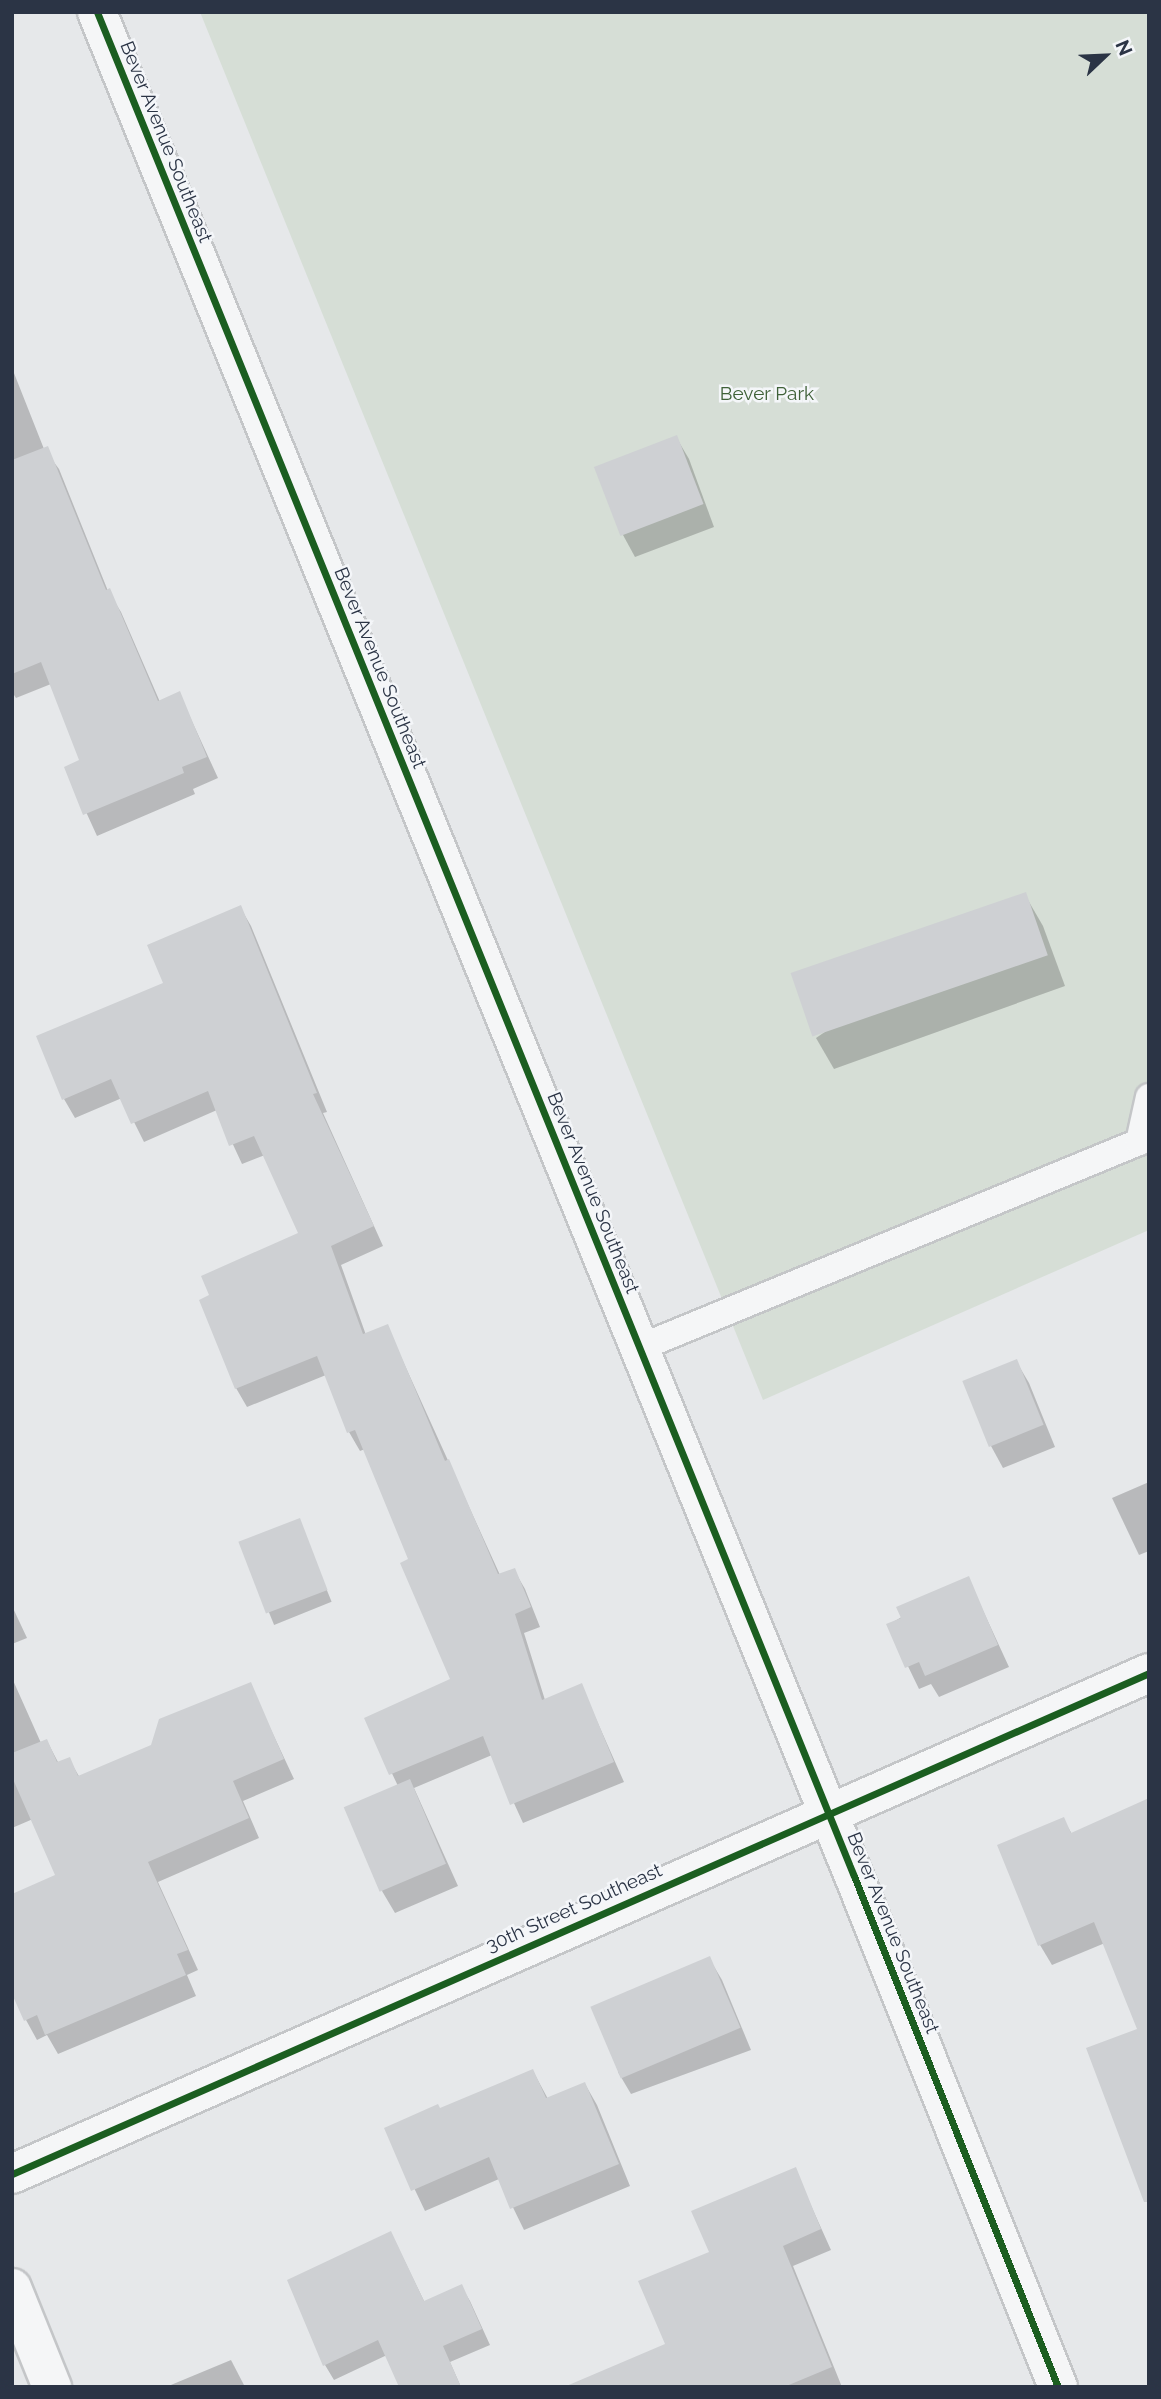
<!DOCTYPE html>
<html>
<head>
<meta charset="utf-8">
<style>
	body { margin:0 }
	#map { position:relative; width:1161px; height:2399px; overflow:hidden; background:#e6e8ea; font-family:Raleway,sans-serif }
	div>[style] { position:absolute }
	[style*='--x'] { left:calc(var(--x)*1px); top:calc(var(--y)*1px); width:calc(var(--w)*1px); rotate:calc(var(--a)*1deg) }
	.green>* { inset:0; background:#d6ded6 }
	.shadow>* { inset:0; background:#0003; transform-origin:0 0 }
	.building>* { inset:0; background:#ced0d3; transform-origin:0 0 }
	.roads { filter:drop-shadow(2px 0 #c4c6c8) drop-shadow(-2px 0 #c4c6c8) drop-shadow(0 2px #c4c6c8) drop-shadow(0 -2px #c4c6c8) }
	.service>* { height:26px; margin:-13px; padding:0 13px; transform-origin:13px; border-radius:13px; background:#f5f6f7 }
	.minor>* { height:38px; margin:-19px; padding:0 19px; transform-origin:19px; border-radius:19px; background:#f5f6f7 }
	.tertiary>* { height:38px; margin:-19px; padding:0 19px; transform-origin:19px; border-radius:19px; background:#f5f6f7 }
	.cycleway>* { height:7px; margin:-3.5px; padding:0 3.5px; transform-origin:3.5px; border-radius:3.5px; background:#1b5e20 }
	span { translate:-50% -50%; white-space:nowrap; text-align:center; line-height:1.15; -webkit-text-stroke:5px #f4f6f9; paint-order:stroke }
	.street-label { font-size:19px; color:#2b3445 }
	.park-label { font-size:19px; color:#3f6138 }
	.frame { position:absolute; inset:0; border:14px solid #2b3445; pointer-events:none }
	.north { position:absolute; left:1070px; top:21px; width:70px; height:70px; -webkit-text-stroke:5px #f4f6f9; paint-order:stroke; rotate:67deg; font-size:19px; font-weight:700; line-height:28px; text-align:center; color:#2b3445 }
	.north::after { content:''; display:block; margin:auto; width:24px; height:32px; background:#2b3445; clip-path:polygon(50% 0,100% 100%,50% 72%,0 100%) }
</style>
</head>
<body>
<div id="map">
	<div class="green">
		<div style="clip-path:polygon(200px 12px,1149px 12px,1149px 1230px,763px 1400px)"></div>
	</div>
	<div class="shadow">
		<div style="clip-path:polygon(12px 368px,44px 449px,59px 469px,108px 591px,121px 612px,160px 702px,179px 693px,218px 778px,193px 789px,195px 794px,97px 836px,66px 768px,82px 761px,51px 684px,16px 698px,12px 692px)"></div>
		<div style="clip-path:polygon(676px 437px,689px 459px,714px 527px,635px 557px,623px 535px,596px 468px)"></div>
		<div style="clip-path:polygon(1025px 895px,1043px 926px,1065px 986px,834px 1069px,816px 1038px)"></div>
		<div style="clip-path:polygon(240px 907px,251px 926px,327px 1112px,323px 1113px,383px 1246px,341px 1265px,366px 1335px,387px 1326px,500px 1575px,514px 1570px,525px 1589px,540px 1627px,524px 1633px,545px 1700px,581px 1685px,624px 1782px,523px 1823px,492px 1755px,414px 1788px,458px 1886px,395px 1913px,382px 1891px,398px 1786px,366px 1719px,452px 1680px,411px 1560px,365px 1449px,360px 1451px,349px 1432px,326px 1375px,247px 1407px,236px 1388px,300px 1234px,265px 1155px,242px 1164px,217px 1110px,144px 1142px,122px 1098px,75px 1118px,64px 1099px,166px 984px)"></div>
		<div style="clip-path:polygon(1016px 1361px,1029px 1383px,1055px 1447px,1003px 1468px,991px 1446px)"></div>
		<div style="clip-path:polygon(1149px 1482px,1149px 1551px,1139px 1555px,1112px 1498px)"></div>
		<div style="left:299px;top:1521px;width:87px;height:62px;rotate:68deg"></div>
		<div style="clip-path:polygon(968px 1578px,1009px 1667px,939px 1697px,931px 1684px,919px 1689px,888px 1625px)"></div>
		<div style="clip-path:polygon(12px 1606px,27px 1638px,12px 1644px)"></div>
		<div style="clip-path:polygon(12px 1678px,41px 1743px,47px 1741px,59px 1764px,69px 1759px,80px 1778px,153px 1747px,250px 1685px,294px 1779px,243px 1801px,259px 1838px,158px 1882px,198px 1970px,187px 1975px,196px 1996px,58px 2054px,47px 2035px,37px 2040px,26px 2020px,58px 1876px,33px 1819px,12px 1828px)"></div>
		<div style="clip-path:polygon(1063px 1819px,1072px 1834px,1105px 1943px,1052px 1965px,1040px 1945px)"></div>
		<div style="clip-path:polygon(709px 1958px,722px 1980px,751px 2050px,631px 2094px,618px 2072px)"></div>
		<div style="clip-path:polygon(533px 2071px,548px 2099px,585px 2084px,597px 2105px,630px 2186px,524px 2230px,499px 2179px,425px 2211px,386px 2129px,440px 2110px)"></div>
		<div style="clip-path:polygon(795px 2170px,831px 2250px,793px 2266px,842px 2387px,566px 2387px,667px 2345px,711px 2253px)"></div>
		<div style="clip-path:polygon(391px 2233px,425px 2303px,461px 2286px,470px 2301px,490px 2345px,450px 2362px,461px 2387px,401px 2387px,387px 2355px,334px 2380px,325px 2365px,289px 2281px)"></div>
		<div style="clip-path:polygon(231px 2360px,245px 2387px,166px 2387px)"></div>
	</div>
	<div class="building">
		<div style="left:677px;top:435px;width:74px;height:89px;rotate:69deg"></div>
		<div style="clip-path:polygon(48px 446px,106px 590px,110px 588px,158px 701px,180px 691px,207px 757px,182px 767px,184px 773px,83px 815px,64px 767px,79px 760px,41px 662px,12px 674px,12px 460px)"></div>
		<div style="left:1026px;top:892px;width:67px;height:249px;rotate:71deg"></div>
		<div style="clip-path:polygon(241px 905px,317px 1093px,313px 1094px,374px 1226px,331px 1246px,363px 1334px,388px 1324px,445px 1461px,449px 1459px,498px 1574px,515px 1568px,531px 1607px,515px 1614px,542px 1700px,582px 1683px,614px 1762px,510px 1805px,483px 1736px,389px 1775px,364px 1718px,450px 1679px,400px 1563px,408px 1559px,355px 1430px,347px 1433px,317px 1356px,235px 1389px,199px 1300px,209px 1295px,201px 1276px,298px 1233px,254px 1136px,229px 1146px,208px 1091px,131px 1124px,111px 1079px,62px 1100px,36px 1036px,163px 983px,147px 945px)"></div>
		<div style="left:1017px;top:1359px;width:71px;height:59px;rotate:68deg"></div>
		<div style="left:300px;top:1518px;width:77px;height:66px;rotate:69deg"></div>
		<div style="clip-path:polygon(969px 1576px,998px 1645px,925px 1676px,919px 1662px,905px 1668px,886px 1624px,901px 1618px,896px 1607px)"></div>
		<div style="clip-path:polygon(251px 1682px,284px 1759px,233px 1781px,249px 1818px,148px 1862px,188px 1950px,177px 1954px,186px 1975px,45px 2035px,37px 2015px,24px 2021px,12px 1994px,12px 1894px,55px 1875px,12px 1777px,12px 1753px,47px 1739px,57px 1762px,70px 1757px,78px 1776px,151px 1745px,159px 1719px)"></div>
		<div style="left:410px;top:1779px;width:92px;height:72px;rotate:67deg"></div>
		<div style="clip-path:polygon(1149px 1798px,1149px 2202px,1144px 2202px,1086px 2048px,1137px 2029px,1094px 1922px,1038px 1946px,997px 1845px,1064px 1817px,1071px 1833px)"></div>
		<div style="left:710px;top:1956px;width:78px;height:130px;rotate:67deg"></div>
		<div style="clip-path:polygon(533px 2069px,546px 2098px,585px 2082px,619px 2164px,510px 2209px,489px 2157px,411px 2191px,384px 2128px,438px 2104px,440px 2108px)"></div>
		<div style="clip-path:polygon(796px 2167px,821px 2229px,783px 2246px,832px 2367px,784px 2387px,564px 2387px,665px 2344px,638px 2281px,709px 2252px,691px 2211px)"></div>
		<div style="clip-path:polygon(391px 2231px,424px 2301px,462px 2284px,482px 2329px,443px 2346px,461px 2387px,399px 2387px,378px 2340px,323px 2366px,287px 2280px)"></div>
	</div>
	<div class="roads">
		<div class="service">
			<div style="--x:639;--y:1348;--w:541;--a:-22.39"></div>
			<div style="--x:1139;--y:1142;--w:46;--a:-77.5"></div>
		</div>
		<div class="minor">
			<div style="--x:12;--y:2174;--w:1242;--a:-23.78"></div>
			<div style="--x:12;--y:2288;--w:107;--a:68"></div>
		</div>
		<div class="tertiary">
			<div style="--x:97;--y:12;--w:2012;--a:67.9"></div>
			<div style="--x:854;--y:1876;--w:550;--a:68.24"></div>
		</div>
	</div>
	<div class="cycleway">
		<div style="--x:97;--y:12;--w:2012;--a:67.9"></div>
		<div style="--x:854;--y:1876;--w:550;--a:68.24"></div>
		<div style="--x:12;--y:2174;--w:1242;--a:-23.78"></div>
	</div>
	<div class="street-label">
		<span style="left:166px;top:142px;rotate:68deg">Bever Avenue Southeast</span>
		<span style="left:380px;top:668px;rotate:68deg">Bever Avenue Southeast</span>
		<span style="left:593px;top:1193px;rotate:68deg">Bever Avenue Southeast</span>
		<span style="left:574px;top:1908px;rotate:-24deg">30th Street Southeast</span>
		<span style="left:893px;top:1933px;rotate:68deg">Bever Avenue Southeast</span>
	</div>
	<div class="park-label">
		<span style="left:767px;top:394px">Bever Park</span>
	</div>
	<div class="frame"></div>
	<div class="north">N</div>
</div>
</body>
</html>
